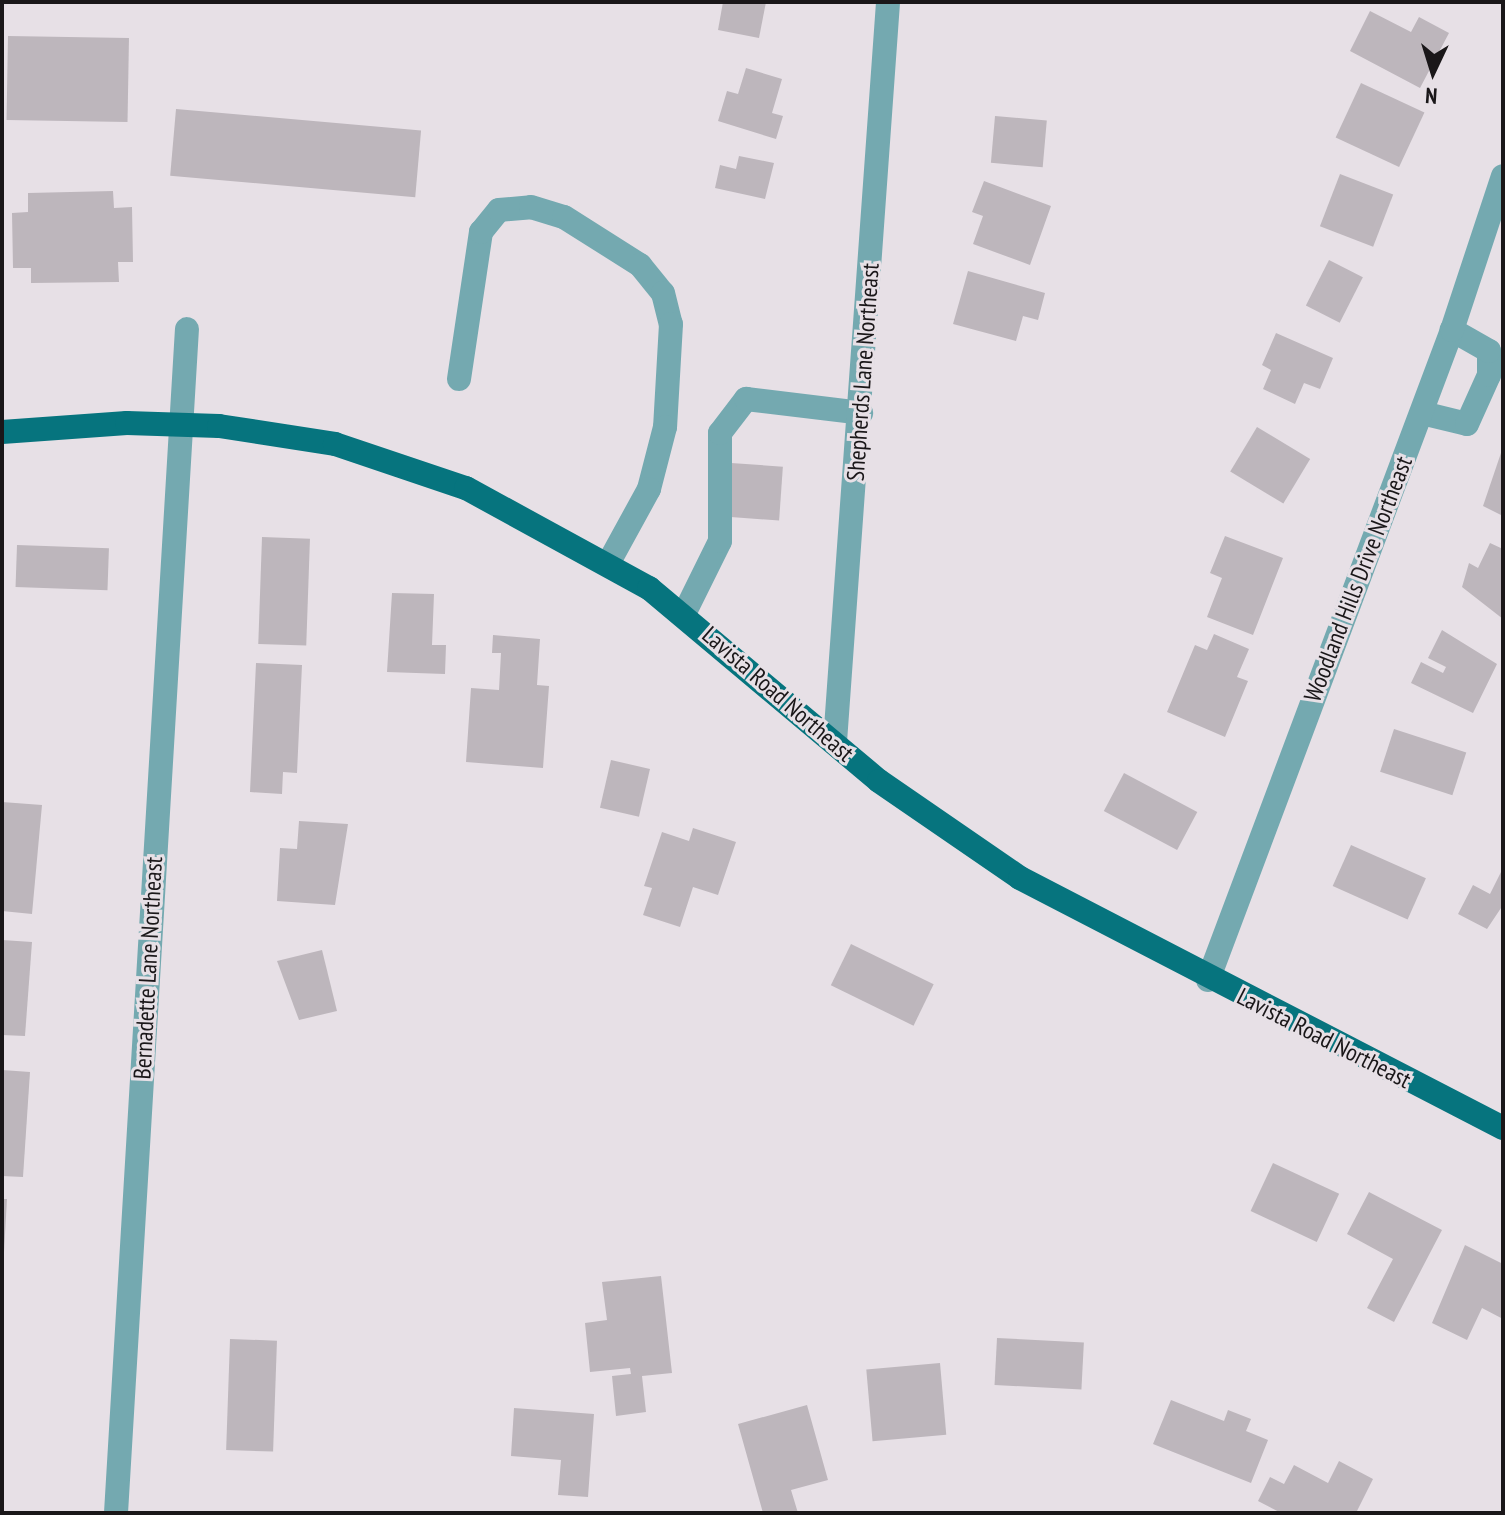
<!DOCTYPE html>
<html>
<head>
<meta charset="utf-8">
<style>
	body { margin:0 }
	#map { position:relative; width:1505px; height:1515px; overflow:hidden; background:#e7e0e6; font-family:"PT Sans Narrow",sans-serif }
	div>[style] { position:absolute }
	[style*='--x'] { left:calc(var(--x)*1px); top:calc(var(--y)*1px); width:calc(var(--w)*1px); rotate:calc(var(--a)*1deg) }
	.building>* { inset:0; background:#bdb6bc; transform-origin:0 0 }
	.minor>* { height:24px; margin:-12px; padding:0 12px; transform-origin:12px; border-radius:12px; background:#74a9b0 }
	.major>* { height:24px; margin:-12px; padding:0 12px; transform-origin:12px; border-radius:12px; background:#06747e }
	span { translate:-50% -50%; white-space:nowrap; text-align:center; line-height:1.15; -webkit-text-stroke:6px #e7e0e6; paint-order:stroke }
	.street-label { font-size:24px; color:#1a1719 }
	.frame { position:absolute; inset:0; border:4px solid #1a1719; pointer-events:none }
	.north { position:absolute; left:1393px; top:32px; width:80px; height:80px; -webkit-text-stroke:6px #e7e0e6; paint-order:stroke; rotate:184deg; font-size:22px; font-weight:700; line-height:32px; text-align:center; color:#1a1719 }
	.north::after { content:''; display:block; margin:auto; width:28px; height:36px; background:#1a1719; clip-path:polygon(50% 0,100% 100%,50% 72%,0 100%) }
</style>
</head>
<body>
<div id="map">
	<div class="building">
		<div style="clip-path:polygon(723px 2px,766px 2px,759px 38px,718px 30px)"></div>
		<div style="clip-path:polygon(1370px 11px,1411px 32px,1419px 17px,1449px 33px,1420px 88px,1350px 51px)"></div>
		<div style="left:8px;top:36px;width:121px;height:84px;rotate:1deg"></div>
		<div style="clip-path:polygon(746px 68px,782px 79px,772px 113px,783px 116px,776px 139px,718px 121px,727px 91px,738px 94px)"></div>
		<div style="left:1361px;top:83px;width:70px;height:60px;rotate:25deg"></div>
		<div style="left:176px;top:109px;width:246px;height:67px;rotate:5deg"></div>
		<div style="left:995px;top:116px;width:52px;height:47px;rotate:5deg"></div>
		<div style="clip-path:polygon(739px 156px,774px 163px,765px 199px,715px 188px,720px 165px,736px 169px)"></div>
		<div style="left:1340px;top:174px;width:57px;height:56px;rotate:21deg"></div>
		<div style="clip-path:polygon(984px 181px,1051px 206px,1030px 265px,973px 244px,983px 216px,972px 212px)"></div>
		<div style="clip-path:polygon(113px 191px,114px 208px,132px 207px,133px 262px,118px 262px,119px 282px,31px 283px,31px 268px,13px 268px,12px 213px,28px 212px,28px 193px)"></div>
		<div style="left:1329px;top:260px;width:38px;height:51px;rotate:27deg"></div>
		<div style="clip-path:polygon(968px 271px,1045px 293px,1038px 320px,1023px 316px,1016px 341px,953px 324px)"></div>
		<div style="clip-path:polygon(1276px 333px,1333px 358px,1320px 389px,1304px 383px,1295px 404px,1263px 389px,1271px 370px,1262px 365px)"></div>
		<div style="left:1257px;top:427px;width:62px;height:52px;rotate:31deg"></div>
		<div style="clip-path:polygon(1503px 447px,1503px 516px,1483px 506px)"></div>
		<div style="left:731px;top:463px;width:52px;height:54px;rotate:4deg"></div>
		<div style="clip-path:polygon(1225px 536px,1283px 558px,1253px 635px,1207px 617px,1222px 578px,1210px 573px)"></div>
		<div style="left:262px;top:537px;width:48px;height:107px;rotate:2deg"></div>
		<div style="clip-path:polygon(1490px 543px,1503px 549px,1503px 619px,1462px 587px,1469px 563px,1478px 568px)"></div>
		<div style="left:17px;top:545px;width:92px;height:42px;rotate:2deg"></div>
		<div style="clip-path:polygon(392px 593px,434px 594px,432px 645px,446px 645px,445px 674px,387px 672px)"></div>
		<div style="clip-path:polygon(1442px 630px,1497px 664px,1473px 713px,1411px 683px,1421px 662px,1443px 673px,1446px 667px,1428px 658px)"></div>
		<div style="clip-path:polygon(1214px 634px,1249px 649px,1237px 677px,1248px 681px,1225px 737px,1167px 712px,1195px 645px,1207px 650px)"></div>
		<div style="clip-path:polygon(493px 635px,540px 639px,537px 685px,549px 686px,543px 768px,466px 762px,471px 688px,499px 690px,501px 653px,492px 653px)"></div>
		<div style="clip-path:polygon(256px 663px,302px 665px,297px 773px,283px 772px,282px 794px,250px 792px)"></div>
		<div style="left:1394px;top:729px;width:76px;height:45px;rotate:18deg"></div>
		<div style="left:611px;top:760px;width:40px;height:49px;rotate:13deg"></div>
		<div style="left:1124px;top:773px;width:83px;height:43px;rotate:28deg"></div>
		<div style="clip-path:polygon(2px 802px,42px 805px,32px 914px,2px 911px)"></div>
		<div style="clip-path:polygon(299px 821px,348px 824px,335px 905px,277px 901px,280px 848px,297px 849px)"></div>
		<div style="clip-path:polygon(693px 828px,736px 842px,718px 895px,693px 887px,680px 927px,643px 915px,652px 888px,644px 886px,662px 832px,689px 841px)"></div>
		<div style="left:1351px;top:845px;width:82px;height:45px;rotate:24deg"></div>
		<div style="clip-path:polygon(1503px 868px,1503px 905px,1487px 929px,1458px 914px,1473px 885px,1490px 894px)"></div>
		<div style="clip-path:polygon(2px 940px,32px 942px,25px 1036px,2px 1035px)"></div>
		<div style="left:851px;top:944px;width:92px;height:46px;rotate:26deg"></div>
		<div style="clip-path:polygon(322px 950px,337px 1011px,299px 1020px,277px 961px)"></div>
		<div style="clip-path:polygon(2px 1070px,30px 1072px,23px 1177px,2px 1176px)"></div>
		<div style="left:1273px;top:1163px;width:73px;height:53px;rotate:25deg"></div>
		<div style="clip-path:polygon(1369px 1192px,1442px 1230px,1394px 1322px,1367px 1308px,1393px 1259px,1347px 1234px)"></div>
		<div style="clip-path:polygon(2px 1199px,7px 1199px,4px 1252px,2px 1252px)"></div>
		<div style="clip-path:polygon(1465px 1245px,1503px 1264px,1503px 1319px,1482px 1308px,1467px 1340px,1432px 1323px)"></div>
		<div style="clip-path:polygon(661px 1276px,672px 1373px,642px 1376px,646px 1412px,616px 1416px,612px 1376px,631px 1374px,630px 1368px,590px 1372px,585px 1323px,607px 1320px,602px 1282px)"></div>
		<div style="left:997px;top:1338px;width:87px;height:47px;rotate:3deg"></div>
		<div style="left:230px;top:1339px;width:47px;height:111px;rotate:2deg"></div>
		<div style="left:940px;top:1363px;width:72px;height:74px;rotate:85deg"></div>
		<div style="clip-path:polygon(1171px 1400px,1224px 1421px,1228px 1410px,1251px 1419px,1246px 1431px,1268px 1440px,1251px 1483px,1153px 1444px)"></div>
		<div style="clip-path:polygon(807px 1405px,828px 1480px,791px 1490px,798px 1513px,763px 1513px,738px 1424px)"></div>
		<div style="clip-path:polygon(514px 1408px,594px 1414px,588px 1497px,558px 1495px,561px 1460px,511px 1456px)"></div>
		<div style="clip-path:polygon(1339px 1461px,1373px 1479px,1356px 1513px,1281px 1513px,1258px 1501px,1270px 1477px,1284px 1484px,1294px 1465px,1328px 1483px)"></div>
	</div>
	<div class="minor">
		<div style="--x:459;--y:379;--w:149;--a:-81.5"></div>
		<div style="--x:481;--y:232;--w:28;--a:-51"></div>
		<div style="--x:499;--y:210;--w:32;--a:-5"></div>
		<div style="--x:531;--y:207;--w:34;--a:17"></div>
		<div style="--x:564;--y:217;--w:90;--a:32.3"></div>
		<div style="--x:640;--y:265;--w:36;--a:51"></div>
		<div style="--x:663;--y:293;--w:32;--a:76"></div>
		<div style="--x:671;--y:324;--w:103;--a:93.3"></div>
		<div style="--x:665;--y:427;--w:64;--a:104.5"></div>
		<div style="--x:649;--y:489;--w:83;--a:118.7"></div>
		<div style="--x:1422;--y:413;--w:46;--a:13.7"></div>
		<div style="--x:1467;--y:424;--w:54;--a:-65.8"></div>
		<div style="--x:1489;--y:375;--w:24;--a:-90"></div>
		<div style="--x:1489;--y:351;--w:43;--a:-150.4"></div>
		<div style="--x:684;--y:614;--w:81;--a:-63.7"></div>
		<div style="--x:720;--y:541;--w:108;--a:-90"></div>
		<div style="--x:720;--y:433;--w:43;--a:-52.6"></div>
		<div style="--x:746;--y:399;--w:116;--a:6.9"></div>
		<div style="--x:835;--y:742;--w:742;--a:-85.9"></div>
		<div style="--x:1208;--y:980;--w:694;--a:-69.42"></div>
		<div style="--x:1452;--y:330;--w:162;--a:-71.7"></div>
		<div style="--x:116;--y:1513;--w:1186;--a:-86.57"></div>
	</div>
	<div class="major">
		<div style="--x:2;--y:432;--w:125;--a:-4.1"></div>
		<div style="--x:127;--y:423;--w:92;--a:1.9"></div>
		<div style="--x:219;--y:426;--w:117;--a:8.8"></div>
		<div style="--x:335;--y:444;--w:138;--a:18.6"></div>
		<div style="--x:466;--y:488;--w:209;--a:28.7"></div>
		<div style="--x:649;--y:588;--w:300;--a:40"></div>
		<div style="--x:879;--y:781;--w:171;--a:34.5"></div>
		<div style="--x:1020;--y:878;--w:544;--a:27.37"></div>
	</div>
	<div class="street-label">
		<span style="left:863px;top:372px;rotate:-86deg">Shepherds Lane Northeast</span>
		<span style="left:1358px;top:579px;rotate:-69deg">Woodland Hills Drive Northeast</span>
		<span style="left:778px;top:694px;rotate:41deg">Lavista Road Northeast</span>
		<span style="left:148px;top:968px;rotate:-87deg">Bernadette Lane Northeast</span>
		<span style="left:1324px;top:1038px;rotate:27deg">Lavista Road Northeast</span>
	</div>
	<div class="frame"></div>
	<div class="north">N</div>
</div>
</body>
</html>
